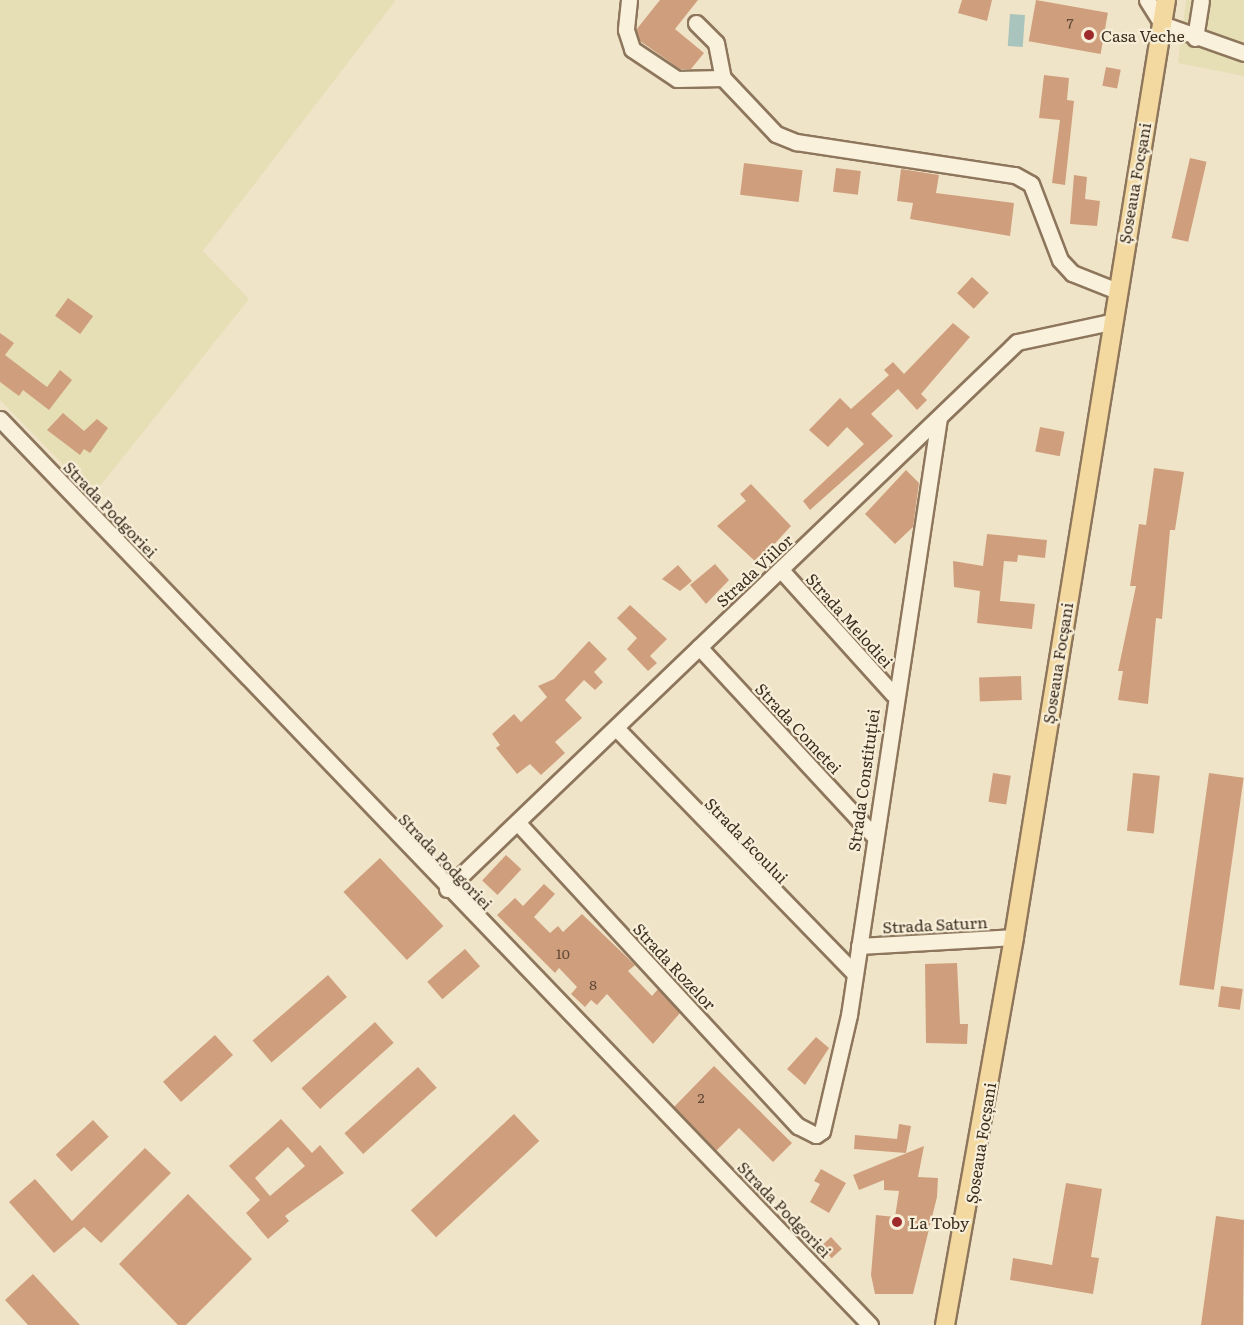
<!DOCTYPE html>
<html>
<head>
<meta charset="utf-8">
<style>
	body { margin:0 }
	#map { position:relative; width:1244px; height:1325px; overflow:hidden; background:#f0e4c8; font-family:Literata,serif }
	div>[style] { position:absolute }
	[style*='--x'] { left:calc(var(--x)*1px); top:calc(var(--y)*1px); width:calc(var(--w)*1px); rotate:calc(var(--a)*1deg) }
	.farmland>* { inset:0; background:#e6deb5 }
	.water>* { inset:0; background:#a9c4bc; transform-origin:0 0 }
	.building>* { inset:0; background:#cf9f7d; transform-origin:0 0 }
	.roads { filter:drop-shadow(2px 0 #8d765c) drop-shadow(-2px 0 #8d765c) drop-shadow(0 2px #8d765c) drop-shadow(0 -2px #8d765c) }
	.minor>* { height:15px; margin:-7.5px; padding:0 7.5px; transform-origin:7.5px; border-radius:7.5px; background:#faf1dc }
	.major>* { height:18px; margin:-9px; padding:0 9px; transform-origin:9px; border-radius:9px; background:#f3d9a0 }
	.dots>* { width:16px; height:16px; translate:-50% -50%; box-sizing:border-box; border:3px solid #f7eed8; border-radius:50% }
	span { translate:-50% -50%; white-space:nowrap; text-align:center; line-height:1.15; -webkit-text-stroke:4.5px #f7eed8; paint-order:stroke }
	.number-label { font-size:14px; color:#624a37 }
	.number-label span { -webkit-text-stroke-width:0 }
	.poi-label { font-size:16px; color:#3d2e20 }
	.left { translate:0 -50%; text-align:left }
	.street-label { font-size:16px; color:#3d2e20 }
</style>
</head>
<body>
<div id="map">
	<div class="farmland">
		<div style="clip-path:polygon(0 0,396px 0,203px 251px,249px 299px,93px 495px,0 400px)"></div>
		<div style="clip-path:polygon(1186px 0,1244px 0,1244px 76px,1178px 63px)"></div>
	</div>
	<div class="water">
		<div style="left:1010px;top:14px;width:15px;height:32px;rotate:4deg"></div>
	</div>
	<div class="building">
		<div style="clip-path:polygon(660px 0,698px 0,675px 29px,704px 53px,691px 69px,680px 69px,640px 41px,636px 30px)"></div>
		<div style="clip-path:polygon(962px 0,992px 0,987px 21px,958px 13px)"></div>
		<div style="left:1036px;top:0;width:73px;height:42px;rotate:10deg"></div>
		<div style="left:1106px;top:67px;width:15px;height:19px;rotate:11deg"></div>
		<div style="clip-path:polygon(1044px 75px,1069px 78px,1067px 100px,1074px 101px,1065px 185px,1052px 183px,1060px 120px,1039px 118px)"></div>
		<div style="left:1190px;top:158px;width:17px;height:82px;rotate:13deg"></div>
		<div style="left:744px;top:163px;width:59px;height:32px;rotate:7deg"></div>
		<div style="left:836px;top:168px;width:25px;height:24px;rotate:7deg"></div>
		<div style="clip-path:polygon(901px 169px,939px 175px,936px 193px,1014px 203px,1010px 236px,910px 219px,913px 203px,897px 201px)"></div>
		<div style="clip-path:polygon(1074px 175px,1087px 177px,1085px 199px,1100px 201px,1097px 226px,1070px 224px)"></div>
		<div style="left:972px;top:277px;width:23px;height:22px;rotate:43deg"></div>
		<div style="left:68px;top:298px;width:31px;height:22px;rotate:36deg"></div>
		<div style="clip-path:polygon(953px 323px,970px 337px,921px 394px,927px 400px,917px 410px,898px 389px,871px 414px,893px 436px,810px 510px,803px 501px,864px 444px,847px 427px,828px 447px,809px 430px,840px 398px,851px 409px,889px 375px,884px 370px,893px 362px,904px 374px)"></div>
		<div style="clip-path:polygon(0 333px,14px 343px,5px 355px,47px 387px,60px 370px,72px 380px,49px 410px,23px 390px,19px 396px,0 382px)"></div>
		<div style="clip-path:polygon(63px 413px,84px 431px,97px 419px,108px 428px,90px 453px,84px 449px,80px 455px,47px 430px)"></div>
		<div style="left:1040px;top:427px;width:25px;height:25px;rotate:11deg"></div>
		<div style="clip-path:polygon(1154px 468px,1184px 472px,1175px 530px,1170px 530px,1162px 619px,1156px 618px,1148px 704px,1118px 700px,1123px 671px,1118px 671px,1136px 586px,1130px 586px,1139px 524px,1146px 525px)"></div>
		<div style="clip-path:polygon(906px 470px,919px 483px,913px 527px,895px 544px,865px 514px)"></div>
		<div style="clip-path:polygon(751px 484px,791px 526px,757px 563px,717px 526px,746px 501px,740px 494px)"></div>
		<div style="clip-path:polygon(987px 534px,1047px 540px,1045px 558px,1018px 555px,1017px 562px,1004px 561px,1000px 601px,1035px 604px,1032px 629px,977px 623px,980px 591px,954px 587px,953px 561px,983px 566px)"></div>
		<div style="clip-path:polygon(715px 564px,729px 580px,706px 604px,690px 585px)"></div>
		<div style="clip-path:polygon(678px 565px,692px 581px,680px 591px,662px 579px)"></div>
		<div style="clip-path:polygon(630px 605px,667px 639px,650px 656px,657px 663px,648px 671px,627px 649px,637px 638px,617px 618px)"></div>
		<div style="clip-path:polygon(589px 641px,607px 659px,594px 672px,603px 682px,595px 690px,584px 680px,565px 700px,582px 718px,555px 742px,565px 753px,541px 775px,530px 764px,517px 774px,496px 748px,500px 745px,492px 734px,514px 714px,521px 722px,542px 702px,547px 697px,538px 686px,554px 679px)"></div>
		<div style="left:1021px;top:676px;width:24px;height:42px;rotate:88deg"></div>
		<div style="left:993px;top:773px;width:18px;height:29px;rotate:9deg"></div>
		<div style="left:1133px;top:773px;width:27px;height:58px;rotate:6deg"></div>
		<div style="left:1209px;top:773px;width:35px;height:214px;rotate:8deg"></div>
		<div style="left:506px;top:855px;width:21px;height:35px;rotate:43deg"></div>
		<div style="left:380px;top:858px;width:93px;height:50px;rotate:47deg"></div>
		<div style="clip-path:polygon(544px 884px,555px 894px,534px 917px,550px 933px,558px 926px,563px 932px,582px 914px,635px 965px,628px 971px,652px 996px,658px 989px,680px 1013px,653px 1044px,607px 994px,597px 1005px,591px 1000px,585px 1007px,571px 994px,577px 987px,559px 968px,555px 973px,497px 915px,515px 898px,523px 906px)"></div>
		<div style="left:465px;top:949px;width:23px;height:50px;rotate:49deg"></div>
		<div style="clip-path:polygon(957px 963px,960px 1024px,968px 1024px,967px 1044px,926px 1043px,925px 964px)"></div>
		<div style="left:328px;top:975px;width:29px;height:100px;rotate:49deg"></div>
		<div style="left:1221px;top:986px;width:22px;height:21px;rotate:8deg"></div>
		<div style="left:375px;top:1022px;width:28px;height:99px;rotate:48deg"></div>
		<div style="left:215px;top:1035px;width:27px;height:70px;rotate:48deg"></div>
		<div style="clip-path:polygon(816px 1037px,829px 1048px,805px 1085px,787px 1069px)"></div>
		<div style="clip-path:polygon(714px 1066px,792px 1143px,773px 1162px,739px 1128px,716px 1151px,674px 1107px)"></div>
		<div style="left:418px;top:1067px;width:28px;height:99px;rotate:48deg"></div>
		<div style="left:514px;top:1114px;width:37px;height:141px;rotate:47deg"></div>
		<div style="clip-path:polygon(evenodd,281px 1119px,312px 1153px,320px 1145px,344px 1173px,285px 1216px,289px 1221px,268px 1239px,246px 1213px,260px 1200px,229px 1166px,281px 1119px,288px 1147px,305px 1166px,270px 1196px,255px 1178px,288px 1147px)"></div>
		<div style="left:93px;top:1120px;width:23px;height:51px;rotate:47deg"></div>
		<div style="clip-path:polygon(899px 1124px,911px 1126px,906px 1153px,854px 1149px,855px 1135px,897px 1139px)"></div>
		<div style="clip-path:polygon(924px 1146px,918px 1177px,938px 1178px,937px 1197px,913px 1294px,875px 1294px,871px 1275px,876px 1215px,895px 1217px,899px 1191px,884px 1190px,884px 1180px,859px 1190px,853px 1175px)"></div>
		<div style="clip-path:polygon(145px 1148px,171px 1173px,101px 1243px,84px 1227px,54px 1253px,9px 1202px,35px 1179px,72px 1221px)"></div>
		<div style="clip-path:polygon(821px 1169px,846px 1183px,829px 1213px,810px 1202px,820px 1184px,814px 1181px)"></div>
		<div style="clip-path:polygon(1066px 1183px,1102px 1189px,1091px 1257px,1099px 1258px,1093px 1294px,1010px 1280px,1013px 1258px,1052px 1265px)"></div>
		<div style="clip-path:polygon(188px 1194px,252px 1259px,186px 1325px,178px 1325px,119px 1264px)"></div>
		<div style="clip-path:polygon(1216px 1216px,1244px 1220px,1243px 1325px,1201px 1325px)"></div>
		<div style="left:831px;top:1237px;width:16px;height:14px;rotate:47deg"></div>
		<div style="clip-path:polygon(33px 1274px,80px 1325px,28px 1325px,5px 1300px)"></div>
	</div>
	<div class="roads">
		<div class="minor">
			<div style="--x:629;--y:0;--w:30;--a:96"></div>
			<div style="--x:626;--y:30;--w:20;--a:72"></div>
			<div style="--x:632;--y:49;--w:54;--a:33.7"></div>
			<div style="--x:677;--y:79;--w:46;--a:-1.2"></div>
			<div style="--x:723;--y:78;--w:77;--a:46.6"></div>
			<div style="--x:776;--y:134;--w:22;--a:22"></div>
			<div style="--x:796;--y:142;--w:221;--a:8.6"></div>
			<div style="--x:1015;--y:175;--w:18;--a:29"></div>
			<div style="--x:1031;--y:184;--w:81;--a:69.1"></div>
			<div style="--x:1060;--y:260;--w:18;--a:47"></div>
			<div style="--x:1072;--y:273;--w:46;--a:21.6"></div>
			<div style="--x:1147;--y:0;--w:28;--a:58"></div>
			<div style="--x:1162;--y:24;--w:87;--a:19.5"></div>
			<div style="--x:696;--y:23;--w:28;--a:45"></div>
			<div style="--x:716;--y:43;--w:36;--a:79"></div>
			<div style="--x:1195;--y:38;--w:38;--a:-81"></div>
			<div style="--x:0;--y:419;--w:1256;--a:46.16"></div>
			<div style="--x:781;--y:570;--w:167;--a:47.9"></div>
			<div style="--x:699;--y:647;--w:255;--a:47.2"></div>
			<div style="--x:616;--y:728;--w:343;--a:45.8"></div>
			<div style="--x:517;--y:822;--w:414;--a:47.3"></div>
			<div style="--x:798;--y:1126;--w:20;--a:27"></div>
			<div style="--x:816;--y:1135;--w:7;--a:-34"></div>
			<div style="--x:822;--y:1131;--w:119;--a:-76.9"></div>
			<div style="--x:849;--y:1015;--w:604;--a:-81.43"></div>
			<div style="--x:447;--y:889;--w:790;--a:-43.82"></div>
			<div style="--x:1017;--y:342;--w:95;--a:-12.1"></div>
			<div style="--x:859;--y:946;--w:155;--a:-3.3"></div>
		</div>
		<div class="major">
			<div style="--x:945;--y:1325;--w:394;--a:-79.9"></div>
			<div style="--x:1014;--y:937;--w:949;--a:-80.79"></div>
		</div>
	</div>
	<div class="dots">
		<div style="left:1089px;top:35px;background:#9e2a2b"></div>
		<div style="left:897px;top:1222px;background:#9e2a2b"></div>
	</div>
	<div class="number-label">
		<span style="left:1070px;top:22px">7</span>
		<span style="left:563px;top:953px">10</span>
		<span style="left:593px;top:984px">8</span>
		<span style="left:701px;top:1097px">2</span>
	</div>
	<div class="poi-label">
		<span class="left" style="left:1101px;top:35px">Casa Veche</span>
		<span class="left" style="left:909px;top:1222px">La Toby</span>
	</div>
	<div class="street-label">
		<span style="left:1134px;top:183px;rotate:-80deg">Șoseaua Focșani</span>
		<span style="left:111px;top:509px;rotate:46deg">Strada Podgoriei</span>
		<span style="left:754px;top:570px;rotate:-43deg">Strada Viilor</span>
		<span style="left:850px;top:620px;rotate:48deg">Strada Melodiei</span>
		<span style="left:1057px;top:663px;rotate:-81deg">Șoseaua Focșani</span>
		<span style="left:799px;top:728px;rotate:47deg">Strada Cometei</span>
		<span style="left:863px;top:780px;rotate:-82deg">Strada Constituției</span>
		<span style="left:747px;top:840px;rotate:46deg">Strada Ecoului</span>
		<span style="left:446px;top:861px;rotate:46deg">Strada Podgoriei</span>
		<span style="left:935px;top:924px;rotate:-3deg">Strada Saturn</span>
		<span style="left:675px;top:966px;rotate:47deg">Strada Rozelor</span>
		<span style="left:980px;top:1143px;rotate:-81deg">Șoseaua Focșani</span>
		<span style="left:785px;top:1209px;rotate:46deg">Strada Podgoriei</span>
	</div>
</div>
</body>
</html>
